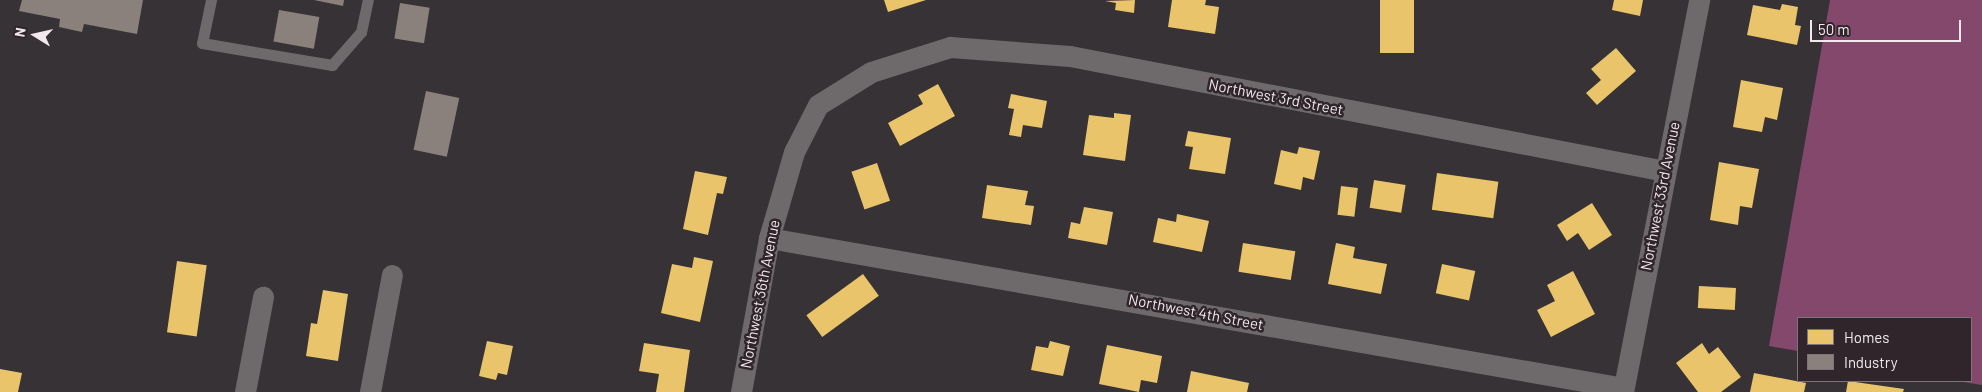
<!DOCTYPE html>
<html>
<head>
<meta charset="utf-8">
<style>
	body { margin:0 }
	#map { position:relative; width:1982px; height:392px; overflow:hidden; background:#373235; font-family:Barlow,sans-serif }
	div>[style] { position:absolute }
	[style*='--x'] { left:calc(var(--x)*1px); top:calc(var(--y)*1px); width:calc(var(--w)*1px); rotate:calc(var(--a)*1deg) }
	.forest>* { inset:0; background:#84486d }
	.homes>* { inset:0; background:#e9c46a; transform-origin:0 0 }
	.industry>* { inset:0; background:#8a817c; transform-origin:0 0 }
	.lane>* { height:11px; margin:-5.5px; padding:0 5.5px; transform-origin:5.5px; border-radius:5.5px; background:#6e6a6c }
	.street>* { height:21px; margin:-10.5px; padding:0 10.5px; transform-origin:10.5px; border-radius:10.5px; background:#6e6a6c }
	span { translate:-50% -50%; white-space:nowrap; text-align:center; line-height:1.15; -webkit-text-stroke:5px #30252b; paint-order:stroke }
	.street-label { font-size:15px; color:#f1e9ed }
	.legend { position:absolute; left:1797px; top:317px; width:175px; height:65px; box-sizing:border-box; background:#30252b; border:1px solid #7d7379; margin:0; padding:6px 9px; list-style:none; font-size:15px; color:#f1e9ed }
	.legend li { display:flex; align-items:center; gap:10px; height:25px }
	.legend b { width:25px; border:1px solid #7d7379 }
	.north { position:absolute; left:10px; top:10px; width:50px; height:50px; -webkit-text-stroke:4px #30252b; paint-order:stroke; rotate:280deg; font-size:14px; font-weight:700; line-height:20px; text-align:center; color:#f1e9ed }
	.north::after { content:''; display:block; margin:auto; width:18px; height:22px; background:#f1e9ed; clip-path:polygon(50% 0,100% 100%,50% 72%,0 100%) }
	.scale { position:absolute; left:1810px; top:20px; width:151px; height:22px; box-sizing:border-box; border:2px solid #f1e9ed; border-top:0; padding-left:6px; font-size:15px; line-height:18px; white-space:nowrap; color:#f1e9ed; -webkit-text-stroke:4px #30252b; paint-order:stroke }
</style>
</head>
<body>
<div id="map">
	<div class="forest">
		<div style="clip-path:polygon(1830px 0,1982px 0,1982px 385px,1957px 381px,1971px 381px,1971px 318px,1798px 318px,1798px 351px,1769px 346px)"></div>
	</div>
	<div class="homes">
		<div style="clip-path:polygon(884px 0,926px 0,888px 12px)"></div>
		<div style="clip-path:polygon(1135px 0,1134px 13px,1115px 10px,1116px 3px,1105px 1px)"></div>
		<div style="clip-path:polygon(1172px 0,1206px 0,1205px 5px,1219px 7px,1215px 34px,1168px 27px)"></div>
		<div style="left:1380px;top:0;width:34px;height:53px"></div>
		<div style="clip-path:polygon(1614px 0,1643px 0,1640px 16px,1612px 10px)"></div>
		<div style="clip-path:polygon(1782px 4px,1798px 7px,1795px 25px,1801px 26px,1797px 45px,1747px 35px,1753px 5px,1780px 10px)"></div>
		<div style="clip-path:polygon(1616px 48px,1636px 71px,1597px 105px,1586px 93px,1601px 80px,1591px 69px)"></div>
		<div style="clip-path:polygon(1741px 80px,1783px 88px,1777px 120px,1765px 117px,1762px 132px,1733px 127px)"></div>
		<div style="clip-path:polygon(938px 84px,955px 116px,900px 146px,888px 123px,923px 104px,918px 95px)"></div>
		<div style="clip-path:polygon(1011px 94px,1047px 101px,1042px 128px,1023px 125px,1021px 137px,1009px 135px,1014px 109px,1008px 108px)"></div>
		<div style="clip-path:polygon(1114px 113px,1131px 115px,1125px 161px,1083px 155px,1089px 115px,1114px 118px)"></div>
		<div style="clip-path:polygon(1188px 131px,1231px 138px,1225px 174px,1189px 169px,1193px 147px,1185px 146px)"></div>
		<div style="clip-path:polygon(1299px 147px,1320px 151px,1314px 180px,1303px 177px,1301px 190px,1274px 184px,1281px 150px,1297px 154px)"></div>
		<div style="clip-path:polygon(1719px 162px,1759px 169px,1752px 208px,1740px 206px,1738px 225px,1710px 220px)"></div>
		<div style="left:877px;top:163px;width:40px;height:27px;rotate:71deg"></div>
		<div style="clip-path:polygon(695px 171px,727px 177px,723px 194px,717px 193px,708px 235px,683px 229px)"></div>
		<div style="left:1437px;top:173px;width:62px;height:37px;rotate:8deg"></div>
		<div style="left:1374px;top:180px;width:32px;height:28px;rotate:9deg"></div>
		<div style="clip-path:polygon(987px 185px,1028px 191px,1025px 205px,1034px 206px,1031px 225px,982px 218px)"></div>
		<div style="left:1341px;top:186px;width:17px;height:29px;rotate:7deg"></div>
		<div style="clip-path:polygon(1592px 203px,1612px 235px,1589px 250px,1578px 233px,1567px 241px,1557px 225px)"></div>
		<div style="clip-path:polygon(1084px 207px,1113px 212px,1107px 245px,1068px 238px,1071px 222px,1080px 224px)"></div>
		<div style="clip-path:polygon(1177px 214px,1209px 221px,1202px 252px,1153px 242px,1158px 218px,1176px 222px)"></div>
		<div style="left:1243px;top:243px;width:53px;height:29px;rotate:9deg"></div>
		<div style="clip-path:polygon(1336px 243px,1355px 247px,1353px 258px,1387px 264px,1381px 294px,1328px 284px)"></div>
		<div style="clip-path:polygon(694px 257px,713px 261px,700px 322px,661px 313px,672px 264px,692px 268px)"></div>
		<div style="left:177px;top:261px;width:30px;height:72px;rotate:8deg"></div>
		<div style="left:1442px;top:264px;width:34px;height:30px;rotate:12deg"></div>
		<div style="clip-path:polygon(1573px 271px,1595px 314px,1551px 337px,1537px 310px,1555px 301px,1547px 285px)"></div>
		<div style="left:863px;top:274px;width:27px;height:70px;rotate:54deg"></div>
		<div style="left:1699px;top:286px;width:37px;height:22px;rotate:3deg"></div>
		<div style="clip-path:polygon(323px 290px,348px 294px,338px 361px,306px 356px,311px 323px,317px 324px)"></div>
		<div style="clip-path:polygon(487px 341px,513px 346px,507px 375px,498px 373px,496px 380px,479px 376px)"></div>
		<div style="clip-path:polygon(1050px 341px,1070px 346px,1063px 376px,1031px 370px,1036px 346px,1048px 348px)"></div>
		<div style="clip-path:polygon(644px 343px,690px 350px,684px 392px,656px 392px,659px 374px,639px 371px)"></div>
		<div style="clip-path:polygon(1702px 343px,1709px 354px,1718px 347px,1741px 377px,1721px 392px,1698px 392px,1676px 363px)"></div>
		<div style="clip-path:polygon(1107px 345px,1162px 356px,1157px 383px,1141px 380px,1139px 392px,1099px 384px)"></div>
		<div style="clip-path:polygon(0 369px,22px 373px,18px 392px,0 392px)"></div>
		<div style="clip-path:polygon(1191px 371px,1249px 383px,1247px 392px,1187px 392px)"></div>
		<div style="clip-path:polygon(1754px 373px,1806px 383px,1804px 392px,1750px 392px)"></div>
		<div style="clip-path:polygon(1848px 381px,1904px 389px,1903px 392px,1846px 392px)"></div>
	</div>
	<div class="industry">
		<div style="clip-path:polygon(22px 0,143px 0,137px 34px,84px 24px,82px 32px,59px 27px,60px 19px,19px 11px)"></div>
		<div style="clip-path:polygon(314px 0,344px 0,343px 6px)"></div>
		<div style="left:400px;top:3px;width:30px;height:36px;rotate:9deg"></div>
		<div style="left:279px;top:10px;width:41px;height:32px;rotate:10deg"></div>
		<div style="left:426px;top:91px;width:34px;height:60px;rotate:12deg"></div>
	</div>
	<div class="lane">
		<div style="--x:211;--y:0;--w:44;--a:101.8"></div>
		<div style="--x:202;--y:43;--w:132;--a:9.6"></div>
		<div style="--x:332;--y:65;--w:44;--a:-48.7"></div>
		<div style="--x:361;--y:32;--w:33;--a:-78"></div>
	</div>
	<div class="street">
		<div style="--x:769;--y:238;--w:867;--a:9.96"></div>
		<div style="--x:245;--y:392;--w:97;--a:-79.3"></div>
		<div style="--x:370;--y:392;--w:119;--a:-79.4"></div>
		<div style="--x:741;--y:392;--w:157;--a:-79.7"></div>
		<div style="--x:769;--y:238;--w:90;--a:-73.8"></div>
		<div style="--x:794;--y:152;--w:53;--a:-62.9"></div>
		<div style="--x:818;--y:105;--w:62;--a:-31.9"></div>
		<div style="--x:871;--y:72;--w:83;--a:-17.6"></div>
		<div style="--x:950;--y:47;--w:120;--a:4.3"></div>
		<div style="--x:1070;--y:56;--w:606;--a:10.94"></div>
		<div style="--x:1623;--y:392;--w:399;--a:-79"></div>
	</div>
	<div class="street-label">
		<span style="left:1276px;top:97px;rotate:11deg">Northwest 3rd Street</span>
		<span style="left:1660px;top:196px;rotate:-79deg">Northwest 33rd Avenue</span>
		<span style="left:760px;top:294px;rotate:-79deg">Northwest 36th Avenue</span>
		<span style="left:1196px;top:312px;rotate:11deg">Northwest 4th Street</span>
	</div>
	<ul class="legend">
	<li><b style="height:14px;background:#e9c46a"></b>Homes</li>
	<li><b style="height:14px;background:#8a817c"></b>Industry</li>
	</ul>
	<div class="north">N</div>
	<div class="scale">50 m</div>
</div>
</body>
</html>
